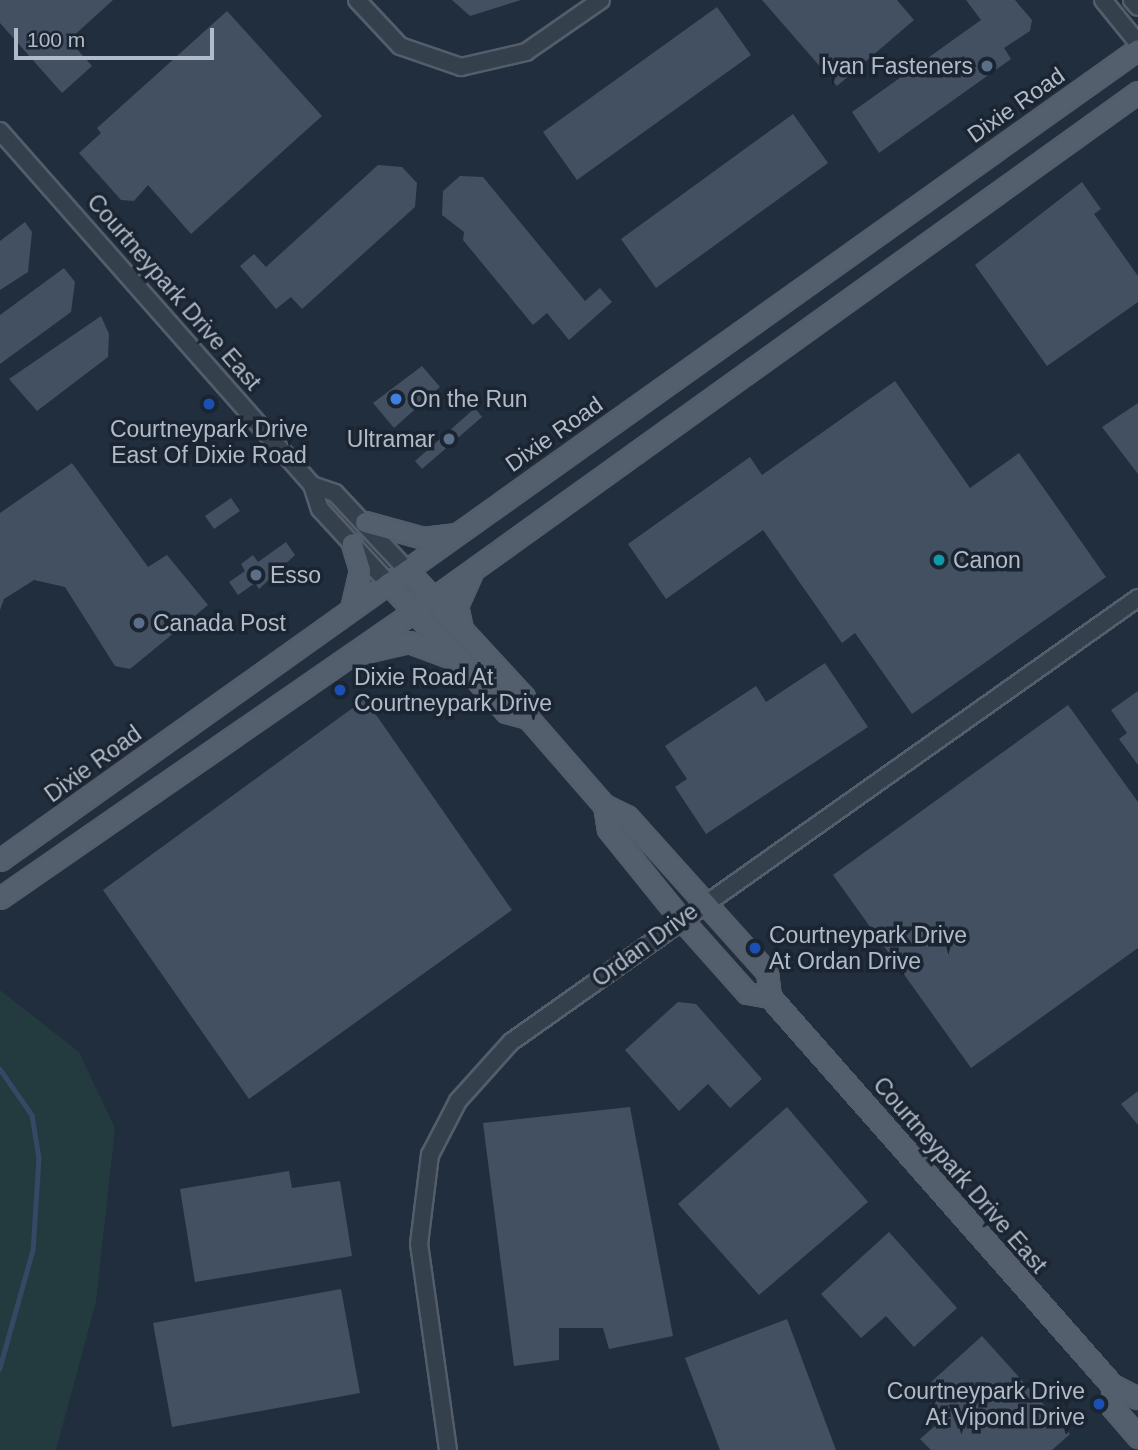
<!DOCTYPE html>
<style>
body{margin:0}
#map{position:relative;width:1138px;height:1450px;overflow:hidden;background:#212e3d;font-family:Arial,sans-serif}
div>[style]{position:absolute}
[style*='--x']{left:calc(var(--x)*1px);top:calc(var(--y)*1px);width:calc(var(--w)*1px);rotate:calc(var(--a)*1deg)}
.green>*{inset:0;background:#233b3e}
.stream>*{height:4.5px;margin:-2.25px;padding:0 2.25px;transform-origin:2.25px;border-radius:2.25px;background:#344965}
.building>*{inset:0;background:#425061}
.roads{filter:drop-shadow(2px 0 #545d6b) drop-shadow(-2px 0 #545d6b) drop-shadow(0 2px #545d6b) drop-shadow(0 -2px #545d6b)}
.minor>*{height:16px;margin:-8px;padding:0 8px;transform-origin:8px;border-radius:8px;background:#35404d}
.major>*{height:19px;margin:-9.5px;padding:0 9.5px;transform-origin:9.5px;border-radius:9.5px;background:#535f6d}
.dots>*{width:19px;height:19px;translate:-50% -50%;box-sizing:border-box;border:4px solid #1b2532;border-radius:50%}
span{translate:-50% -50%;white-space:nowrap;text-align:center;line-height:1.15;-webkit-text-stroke:7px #1b2532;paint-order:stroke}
.poi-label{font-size:23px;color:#b1bac8}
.right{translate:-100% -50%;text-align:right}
.left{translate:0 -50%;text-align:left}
.street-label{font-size:23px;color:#b1bac8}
.scale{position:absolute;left:14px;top:28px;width:200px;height:32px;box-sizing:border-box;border:4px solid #b1bac8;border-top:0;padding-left:9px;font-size:21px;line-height:24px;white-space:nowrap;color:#b1bac8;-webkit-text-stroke:5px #1b2532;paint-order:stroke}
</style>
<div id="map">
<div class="green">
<i style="clip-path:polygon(0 990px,79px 1052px,115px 1128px,96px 1302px,56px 1450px,0 1450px)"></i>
</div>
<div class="stream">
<i style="--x:0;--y:1069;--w:56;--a:55.2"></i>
<i style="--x:32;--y:1115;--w:44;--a:80.8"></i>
<i style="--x:39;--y:1158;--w:92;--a:93.7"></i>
<i style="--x:33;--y:1250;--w:123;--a:105.6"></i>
</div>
<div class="building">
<i style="clip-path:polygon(0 0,113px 0,69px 40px,92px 66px,62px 93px,0 23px)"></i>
<i style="clip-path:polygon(452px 0,521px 0,470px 16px)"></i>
<i style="clip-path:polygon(762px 0,897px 0,914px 20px,837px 86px)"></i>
<i style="clip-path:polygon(966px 0,1015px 0,1032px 20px,1030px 31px,1004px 48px,1011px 59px,879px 153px,852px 112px,981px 20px)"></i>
<i style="clip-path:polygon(717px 7px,751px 55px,577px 180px,543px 132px)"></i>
<i style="clip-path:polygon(227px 11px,322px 116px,191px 234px,148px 185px,134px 201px,121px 200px,79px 153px,101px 133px,97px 128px)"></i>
<i style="clip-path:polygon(793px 114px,828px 163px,656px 288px,621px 239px)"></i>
<i style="clip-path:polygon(378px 165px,402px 167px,417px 183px,415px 207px,302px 309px,291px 297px,276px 309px,240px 266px,254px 254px,266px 267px)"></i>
<i style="clip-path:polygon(460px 176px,483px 177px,585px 301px,600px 288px,612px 302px,569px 340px,547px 313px,533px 325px,463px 240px,464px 232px,442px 215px,443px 191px)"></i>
<i style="clip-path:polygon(1082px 182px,1101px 209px,1094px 214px,1138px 276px,1138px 302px,1047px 366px,975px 265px)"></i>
<i style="clip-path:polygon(25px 222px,32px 232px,28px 272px,0 290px,0 241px)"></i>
<i style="clip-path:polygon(64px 268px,75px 282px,71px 312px,0 364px,0 315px)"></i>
<i style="clip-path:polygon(101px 316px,109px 334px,108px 357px,37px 411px,9px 379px)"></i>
<i style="clip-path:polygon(422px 366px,440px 387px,394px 428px,373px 403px)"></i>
<i style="clip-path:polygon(895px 381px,970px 488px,1019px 453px,1106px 577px,912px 714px,855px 633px,842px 643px,763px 530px,666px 599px,628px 544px,750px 457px,762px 475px)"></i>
<i style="clip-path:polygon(1138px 403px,1138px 474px,1102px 427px)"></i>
<i style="clip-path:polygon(475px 408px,482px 417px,422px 469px,415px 461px)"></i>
<i style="clip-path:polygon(72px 463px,148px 567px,167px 555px,208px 605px,130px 669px,115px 666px,65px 587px,34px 580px,4px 599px,0 610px,0 513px)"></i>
<i style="clip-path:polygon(231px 498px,240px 511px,214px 529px,205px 516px)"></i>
<i style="clip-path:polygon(286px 542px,295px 555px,259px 589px,255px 583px,238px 595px,229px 582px,245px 571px,241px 564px,253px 555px,258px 562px)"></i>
<i style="clip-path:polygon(825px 663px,868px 727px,706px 834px,675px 787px,687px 779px,665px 746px,756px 686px,766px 702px)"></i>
<i style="clip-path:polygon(1138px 691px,1138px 765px,1119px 739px,1127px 733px,1111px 710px)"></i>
<i style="clip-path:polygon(365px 699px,512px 910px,249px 1099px,103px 890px)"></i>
<i style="clip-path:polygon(1068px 705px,1138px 802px,1138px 948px,971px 1068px,833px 875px)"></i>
<i style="clip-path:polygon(678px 1002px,696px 1004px,762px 1079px,730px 1108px,708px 1084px,679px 1111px,625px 1050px)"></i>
<i style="clip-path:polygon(1138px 1091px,1138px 1125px,1121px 1104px)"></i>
<i style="clip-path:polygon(630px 1107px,673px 1336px,609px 1349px,603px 1328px,559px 1328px,559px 1360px,514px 1366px,483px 1123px)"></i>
<i style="clip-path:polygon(787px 1107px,868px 1202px,759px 1295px,678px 1204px)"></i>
<i style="clip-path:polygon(289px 1171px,292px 1188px,340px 1181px,352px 1256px,195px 1282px,180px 1189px)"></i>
<i style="clip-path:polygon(889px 1232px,957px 1308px,914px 1347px,886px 1316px,861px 1338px,821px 1294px)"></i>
<i style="clip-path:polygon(341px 1289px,360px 1393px,172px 1427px,153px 1323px)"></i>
<i style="clip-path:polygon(787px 1319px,836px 1450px,720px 1450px,685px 1358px)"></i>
<i style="clip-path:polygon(982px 1336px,1070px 1434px,1052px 1450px,931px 1450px,920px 1439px,944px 1418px,920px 1392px)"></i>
</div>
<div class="roads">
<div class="minor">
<i style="--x:357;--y:0;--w:63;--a:46.9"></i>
<i style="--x:400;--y:46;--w:65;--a:19"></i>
<i style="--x:461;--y:67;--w:67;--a:-13"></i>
<i style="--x:526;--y:52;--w:91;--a:-34.7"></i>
<i style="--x:1103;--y:0;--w:55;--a:50.9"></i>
<i style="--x:1132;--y:0;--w:9;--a:49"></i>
<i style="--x:0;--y:131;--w:472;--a:48.6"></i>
<i style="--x:312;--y:485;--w:25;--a:72"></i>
<i style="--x:320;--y:509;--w:100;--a:47.4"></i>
<i style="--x:312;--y:485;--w:24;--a:19"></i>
<i style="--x:335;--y:493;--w:105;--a:46.9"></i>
<i style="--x:448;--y:1450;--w:208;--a:-98"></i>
<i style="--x:419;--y:1244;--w:90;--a:-83"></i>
<i style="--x:430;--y:1155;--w:61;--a:-62.6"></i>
<i style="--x:458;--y:1101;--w:79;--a:-48.1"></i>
<i style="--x:511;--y:1042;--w:768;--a:-35.3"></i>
</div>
<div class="major">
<i style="--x:365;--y:522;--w:60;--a:15.4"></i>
<i style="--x:423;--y:538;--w:32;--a:-7"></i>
<i style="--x:407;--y:570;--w:173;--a:47.3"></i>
<i style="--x:524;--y:697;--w:21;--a:79"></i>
<i style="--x:528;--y:718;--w:116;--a:48.9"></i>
<i style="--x:604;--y:805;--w:25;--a:26"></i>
<i style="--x:627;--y:816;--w:210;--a:48.1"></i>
<i style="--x:767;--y:972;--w:25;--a:83"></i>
<i style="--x:770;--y:997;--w:517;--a:48.61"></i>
<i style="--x:1112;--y:1385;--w:29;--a:27"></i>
<i style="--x:388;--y:583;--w:175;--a:47.5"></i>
<i style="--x:506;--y:712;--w:23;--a:15"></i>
<i style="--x:351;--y:609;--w:40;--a:-77"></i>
<i style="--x:360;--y:570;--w:28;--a:-107"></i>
<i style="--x:462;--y:629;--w:24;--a:-102"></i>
<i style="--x:457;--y:606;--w:36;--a:-66"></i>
<i style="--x:361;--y:653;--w:49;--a:-12.9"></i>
<i style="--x:409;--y:642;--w:46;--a:20.4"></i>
<i style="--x:604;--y:805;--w:24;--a:81"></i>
<i style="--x:608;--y:829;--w:116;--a:51"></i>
<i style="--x:681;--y:919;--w:99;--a:48.3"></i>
<i style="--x:747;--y:993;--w:23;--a:10"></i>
<i style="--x:0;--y:860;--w:1397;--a:-35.48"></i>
<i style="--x:0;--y:898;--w:538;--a:-34.7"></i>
<i style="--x:442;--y:592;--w:857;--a:-35.69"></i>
<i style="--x:1112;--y:1385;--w:22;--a:90"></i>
<i style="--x:1112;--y:1407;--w:40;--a:49"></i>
</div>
</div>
<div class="dots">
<i style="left:987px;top:66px;background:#5c6f8a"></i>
<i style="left:396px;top:399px;background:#3f7fe0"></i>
<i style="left:209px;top:404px;background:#1a4fb4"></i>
<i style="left:449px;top:439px;background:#5c6f8a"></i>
<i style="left:939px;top:560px;background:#0f9aa8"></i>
<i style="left:256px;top:575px;background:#5c6f8a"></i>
<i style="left:139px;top:623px;background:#5c6f8a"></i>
<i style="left:340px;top:690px;background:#1a4fb4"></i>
<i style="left:755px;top:948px;background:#1a4fb4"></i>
<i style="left:1099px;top:1404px;background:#1a4fb4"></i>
</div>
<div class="poi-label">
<span class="right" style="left:973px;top:66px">Ivan Fasteners</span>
<span class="left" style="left:410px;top:399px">On the Run</span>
<span style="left:209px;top:442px">Courtneypark Drive<br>East Of Dixie Road</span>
<span class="right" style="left:435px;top:439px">Ultramar</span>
<span class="left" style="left:953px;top:560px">Canon</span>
<span class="left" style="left:270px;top:575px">Esso</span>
<span class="left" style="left:153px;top:623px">Canada Post</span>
<span class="left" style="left:354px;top:690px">Dixie Road At<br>Courtneypark Drive</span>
<span class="left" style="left:769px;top:948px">Courtneypark Drive<br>At Ordan Drive</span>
<span class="right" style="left:1085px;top:1404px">Courtneypark Drive<br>At Vipond Drive</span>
</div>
<div class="street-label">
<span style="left:1016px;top:105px;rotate:-35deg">Dixie Road</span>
<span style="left:174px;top:292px;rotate:49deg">Courtneypark Drive East</span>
<span style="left:554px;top:434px;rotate:-35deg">Dixie Road</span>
<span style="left:93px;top:764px;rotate:-36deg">Dixie Road</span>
<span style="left:645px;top:945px;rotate:-36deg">Ordan Drive</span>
<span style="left:960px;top:1175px;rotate:49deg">Courtneypark Drive East</span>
</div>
<div class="scale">100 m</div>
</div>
